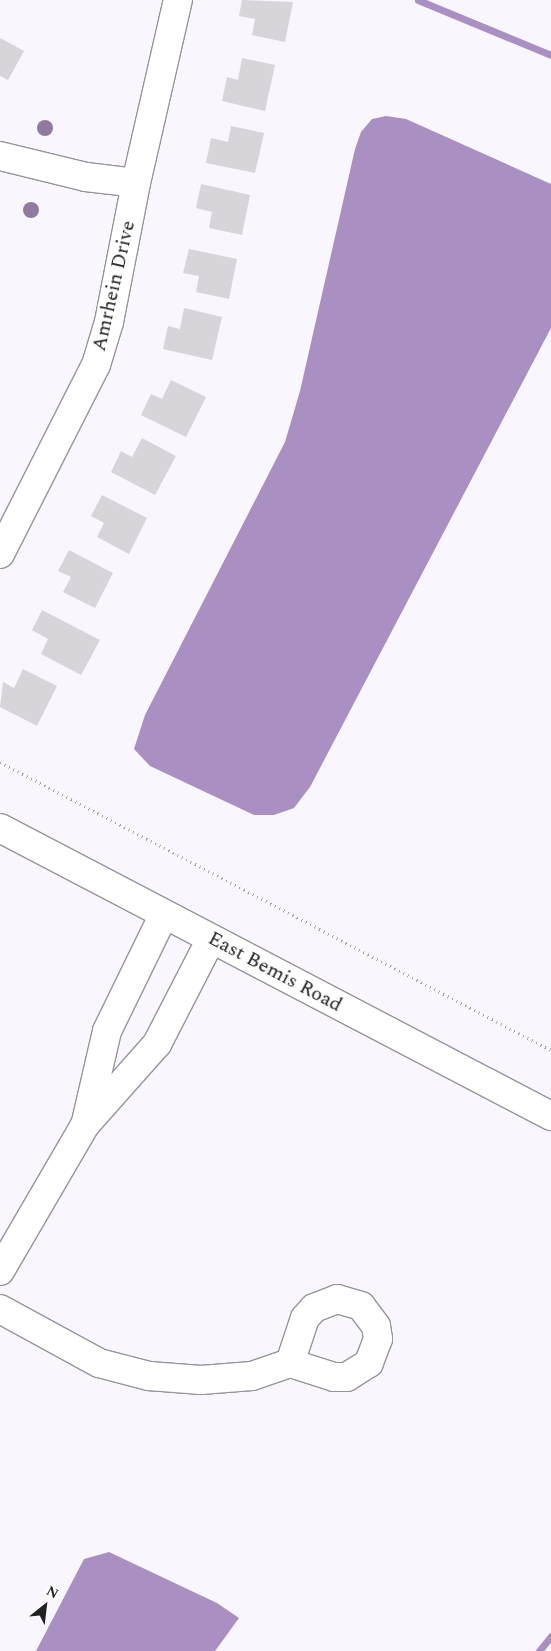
<!DOCTYPE html>
<style>
body{margin:0}
#map{position:relative;width:551px;height:1651px;overflow:hidden;background:#f9f6fd;font-family:Spectral,serif}
div>[style]{position:absolute}
[style*='--x']{left:calc(var(--x)*1px);top:calc(var(--y)*1px);width:calc(var(--w)*1px);rotate:calc(var(--a)*1deg)}
.water>*{inset:0;background:#aa90c2}
.stream>*{height:7px;margin:-3.5px;padding:0 3.5px;transform-origin:3.5px;border-radius:3.5px;background:#aa90c2}
.building>*{inset:0;background:#d7d4da}
.path>*{height:3px;margin-top:-1.5px;transform-origin:0;background:repeating-linear-gradient(90deg,#a4a2a7 0 1px,transparent 0 5px)}
.roads{filter:drop-shadow(1px 0 #97949b) drop-shadow(-1px 0 #97949b) drop-shadow(0 1px #97949b) drop-shadow(0 -1px #97949b)}
.minor>*{height:28px;margin:-14px;padding:0 14px;transform-origin:14px;border-radius:14px;background:#fff}
.tertiary>*{height:28px;margin:-14px;padding:0 14px;transform-origin:14px;border-radius:14px;background:#fff}
.trees>*{width:16px;height:16px;margin:-8px;border-radius:50%;background:#8f7b9f}
span{translate:-50% -50%;white-space:nowrap;text-align:center;line-height:1.15;-webkit-text-stroke:4.5px #fff;paint-order:stroke}
.street-label{font-size:20px;color:#212022}
.north{position:absolute;left:20px;top:1581px;width:50px;height:50px;-webkit-text-stroke:4px #fff;paint-order:stroke;rotate:29deg;font-size:14px;font-weight:700;line-height:20px;text-align:center;color:#212022}
.north::after{content:'';display:block;margin:auto;width:18px;height:22px;background:#212022;clip-path:polygon(50% 0,100% 100%,50% 72%,0 100%)}
</style>
<div id="map">
<div class="water">
<i style="clip-path:polygon(386px 116px,406px 119px,551px 184px,551px 328px,310px 787px,294px 808px,274px 815px,254px 815px,150px 766px,134px 749px,145px 715px,285px 442px,300px 391px,355px 149px,361px 132px,372px 119px)"></i>
<i style="clip-path:polygon(109px 1552px,217px 1603px,239px 1618px,215px 1651px,36px 1651px,84px 1559px)"></i>
</div>
<div class="stream">
<i style="--x:418;--y:0;--w:144;--a:22.5"></i>
<i style="--x:539;--y:1651;--w:19;--a:-51"></i>
</div>
<div class="building">
<i style="clip-path:polygon(242px 0,293px 2px,285px 42px,252px 35px,255px 19px,239px 16px)"></i>
<i style="clip-path:polygon(0 38px,24px 51px,8px 80px,0 76px)"></i>
<i style="clip-path:polygon(242px 58px,275px 65px,265px 111px,222px 101px,227px 77px,238px 80px)"></i>
<i style="clip-path:polygon(231px 126px,264px 133px,255px 173px,206px 163px,211px 138px,228px 142px)"></i>
<i style="clip-path:polygon(201px 184px,250px 195px,242px 235px,209px 228px,212px 212px,196px 208px)"></i>
<i style="clip-path:polygon(189px 249px,237px 259px,229px 299px,196px 292px,199px 276px,183px 273px)"></i>
<i style="clip-path:polygon(184px 308px,222px 317px,212px 360px,163px 349px,168px 326px,180px 329px)"></i>
<i style="clip-path:polygon(171px 380px,206px 397px,186px 437px,141px 415px,151px 394px,162px 399px)"></i>
<i style="clip-path:polygon(142px 438px,176px 456px,155px 495px,111px 472px,121px 451px,132px 457px)"></i>
<i style="clip-path:polygon(102px 495px,147px 518px,129px 554px,97px 537px,104px 523px,91px 516px)"></i>
<i style="clip-path:polygon(69px 550px,113px 573px,95px 608px,63px 592px,71px 577px,58px 571px)"></i>
<i style="clip-path:polygon(42px 610px,100px 640px,81px 675px,41px 654px,48px 639px,32px 630px)"></i>
<i style="clip-path:polygon(23px 669px,57px 686px,37px 726px,0 707px,3px 682px,14px 688px)"></i>
</div>
<div class="path">
<i style="--x:0;--y:762;--w:622;--a:27.6"></i>
</div>
<div class="roads">
<div class="minor">
<i style="--x:0;--y:156;--w:89;--a:13.7"></i>
<i style="--x:86;--y:177;--w:50;--a:6.8"></i>
<i style="--x:0;--y:554;--w:212;--a:-63.1"></i>
<i style="--x:96;--y:365;--w:45;--a:-73.2"></i>
<i style="--x:109;--y:322;--w:142;--a:-79"></i>
<i style="--x:136;--y:183;--w:188;--a:-77.1"></i>
<i style="--x:86;--y:1122;--w:93;--a:-77"></i>
<i style="--x:107;--y:1031;--w:130;--a:-64"></i>
<i style="--x:0;--y:1271;--w:169;--a:-59.8"></i>
<i style="--x:85;--y:1125;--w:108;--a:-48.4"></i>
<i style="--x:157;--y:1044;--w:118;--a:-62.8"></i>
<i style="--x:337;--y:1299;--w:25;--a:16"></i>
<i style="--x:361;--y:1306;--w:25;--a:53"></i>
<i style="--x:376;--y:1326;--w:13;--a:81"></i>
<i style="--x:378;--y:1339;--w:26;--a:111"></i>
<i style="--x:369;--y:1363;--w:26;--a:148"></i>
<i style="--x:347;--y:1377;--w:13;--a:180"></i>
<i style="--x:334;--y:1377;--w:46;--a:-162.3"></i>
<i style="--x:290;--y:1363;--w:47;--a:-71.6"></i>
<i style="--x:305;--y:1318;--w:13;--a:-48"></i>
<i style="--x:314;--y:1308;--w:25;--a:-21"></i>
<i style="--x:0;--y:1309;--w:113;--a:28.6"></i>
<i style="--x:99;--y:1363;--w:52;--a:14.6"></i>
<i style="--x:149;--y:1376;--w:52;--a:4.4"></i>
<i style="--x:201;--y:1380;--w:51;--a:-4.5"></i>
<i style="--x:252;--y:1376;--w:40;--a:-18.9"></i>
</div>
<div class="tertiary">
<i style="--x:0;--y:828;--w:622;--a:27.6"></i>
</div>
</div>
<div class="trees">
<i style="left:45px;top:128px"></i>
<i style="left:31px;top:210px"></i>
</div>
<div class="street-label">
<span style="left:114px;top:286px;rotate:-77deg">Amrhein Drive</span>
<span style="left:275px;top:972px;rotate:28deg">East Bemis Road</span>
</div>
<div class="north">N</div>
</div>
